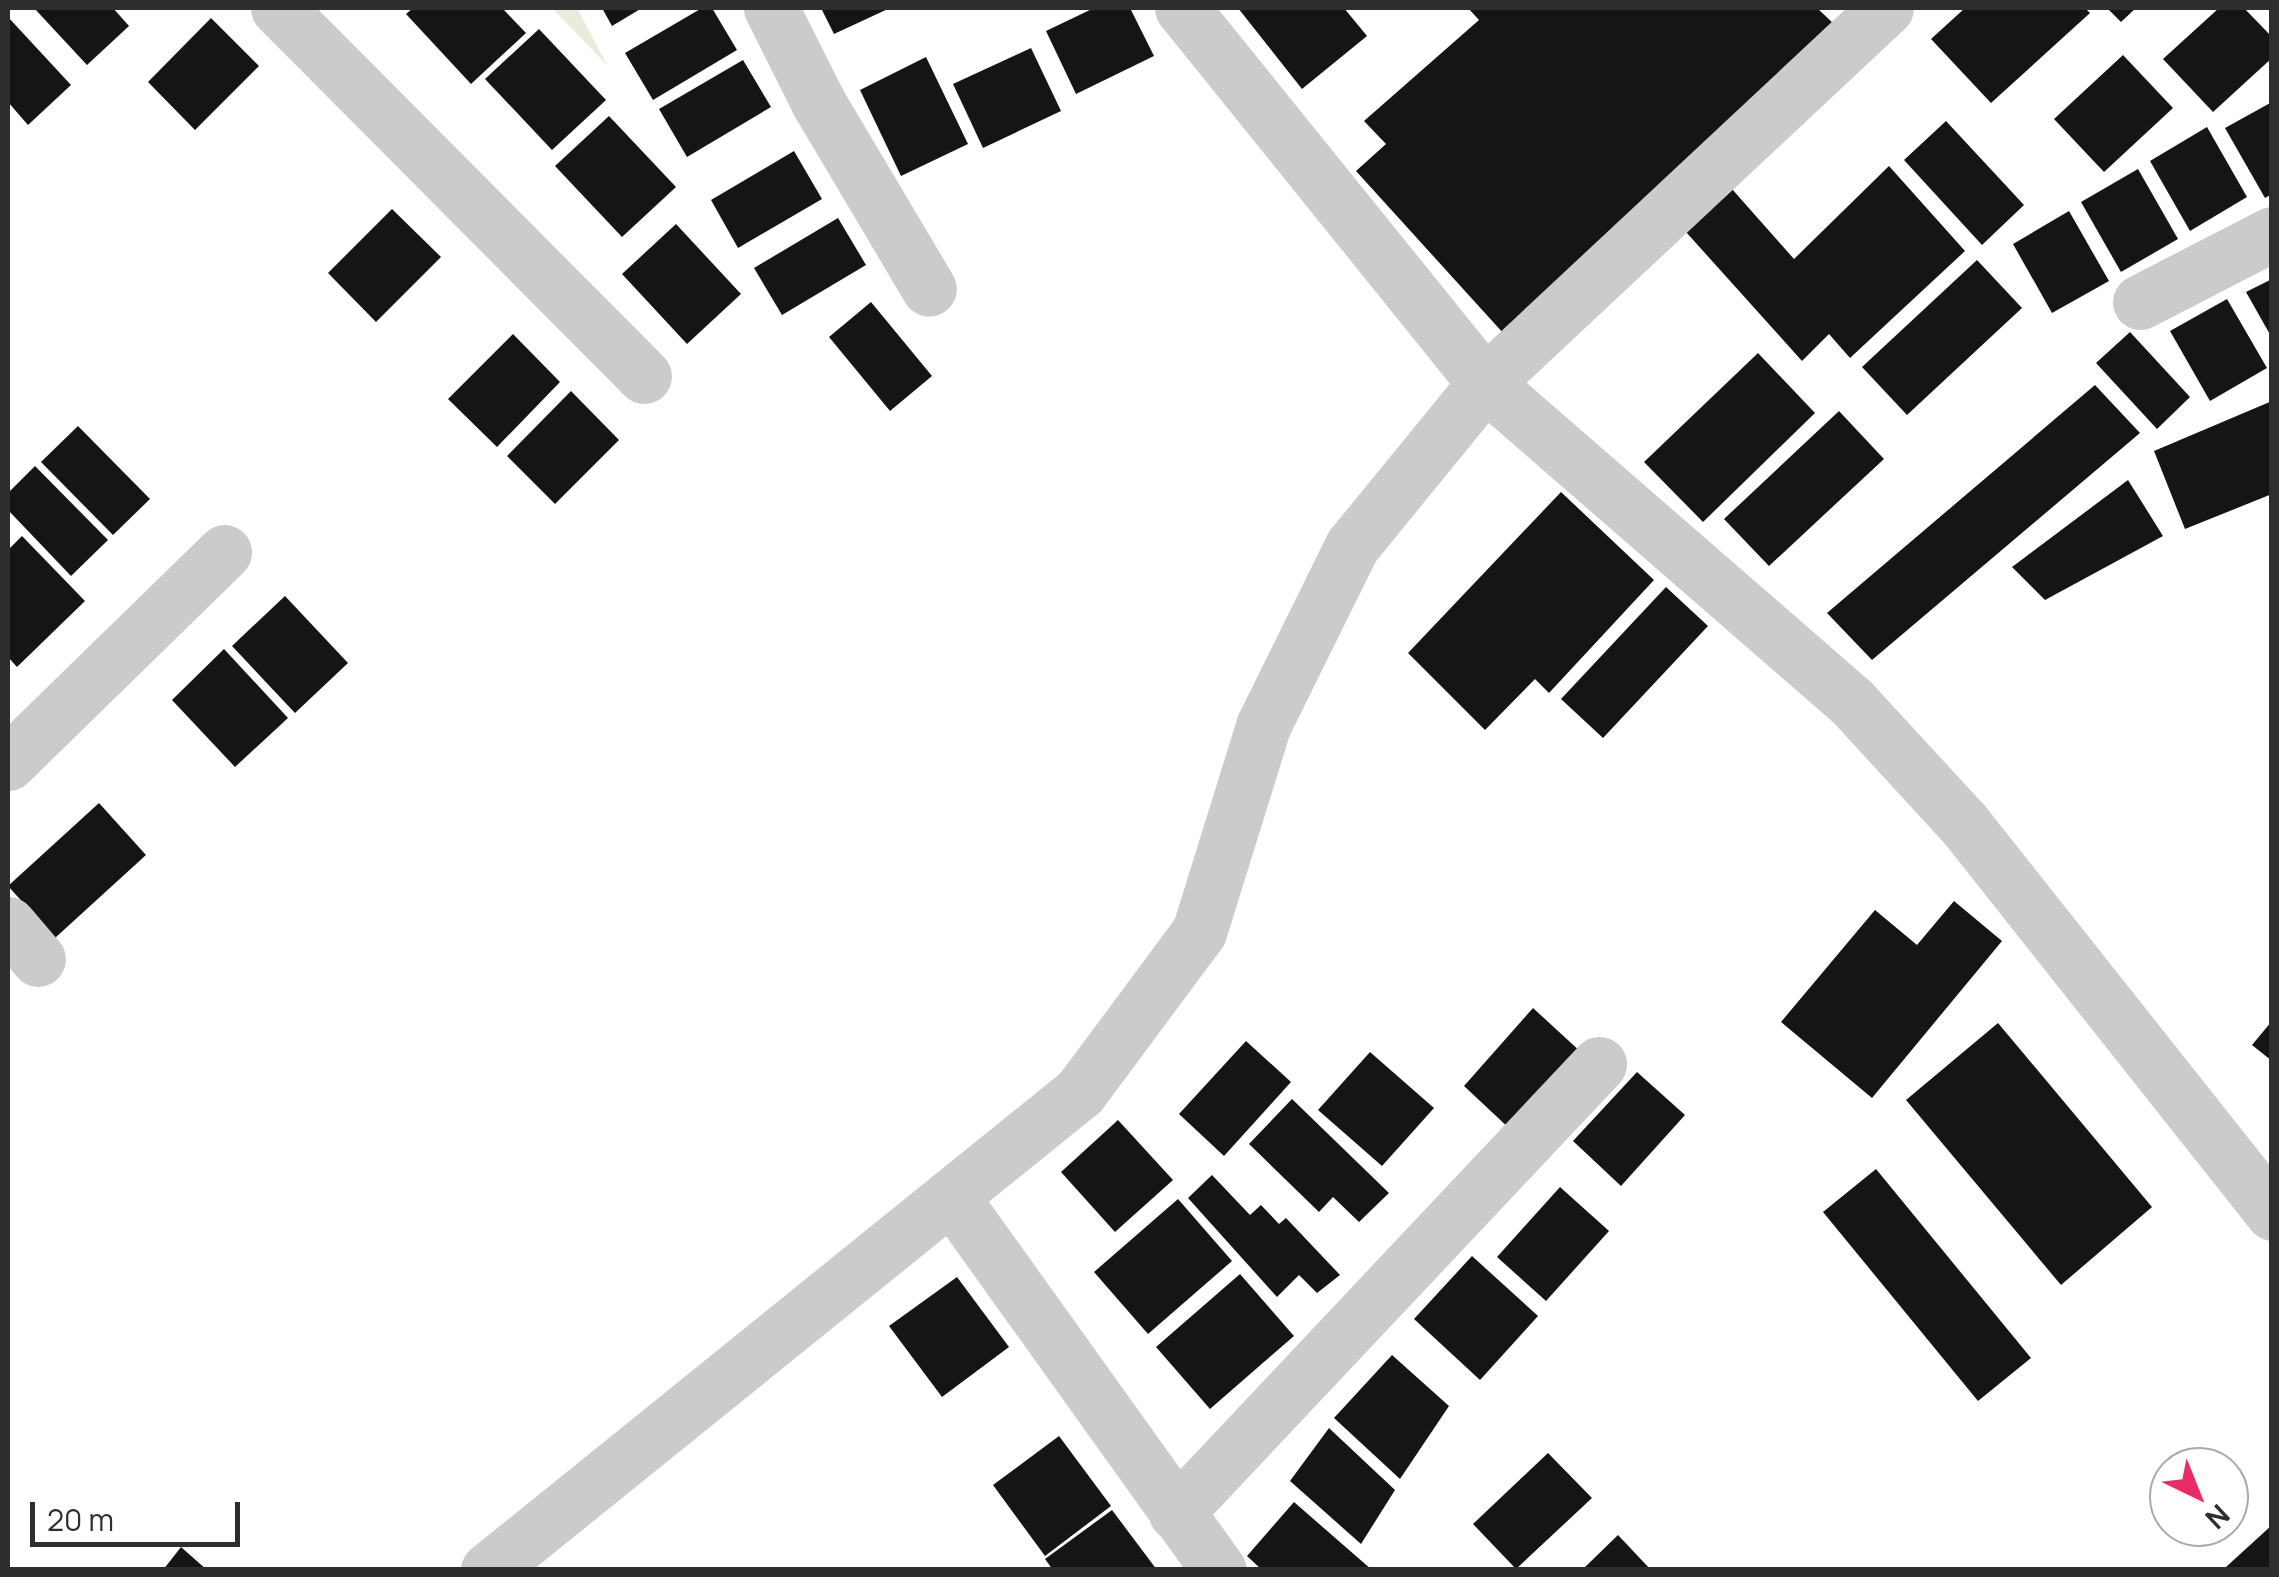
<!DOCTYPE html>
<style>
body{margin:0}
#map{position:relative;width:2279px;height:1577px;overflow:hidden;background:#fff;font-family:Manrope,sans-serif}
div>[style]{position:absolute}
[style*='--x']{left:calc(var(--x)*1px);top:calc(var(--y)*1px);width:calc(var(--w)*1px);rotate:calc(var(--a)*1deg)}
.green>*{inset:0;background:#e8ecdc}
.building>*{inset:0;background:#151515}
.minor>*{height:55px;margin:-27.5px;padding:0 27.5px;transform-origin:27.5px;border-radius:27.5px;background:#cbcbcb}
span{translate:-50% -50%;white-space:nowrap;text-align:center;line-height:1.15;-webkit-text-stroke:10px #fff;paint-order:stroke}
.frame{position:absolute;inset:0;border:10px solid #2e2e2e;pointer-events:none}
.north{position:absolute;left:2149px;top:1447px;width:100px;height:100px;box-sizing:border-box;background:#fff;border:2px solid #ababab;border-radius:50%;rotate:137deg;font-size:28px;font-weight:700;line-height:40px;text-align:center;color:#2e2e2e}
.north::after{content:'';display:block;margin:auto;width:35px;height:45px;background:#ea2c66;clip-path:polygon(50% 0,100% 100%,50% 72%,0 100%)}
.scale{position:absolute;left:30px;top:1502px;width:210px;height:45px;box-sizing:border-box;border:5px solid #2e2e2e;border-top:0;padding-left:12px;font-size:30px;line-height:35px;white-space:nowrap;color:#2e2e2e;-webkit-text-stroke:8px #fff;paint-order:stroke}
</style>
<div id="map">
<div class="green">
<i style="clip-path:polygon(552px 8px,577px 8px,607px 65px)"></i>
</div>
<div class="building">
<i style="clip-path:polygon(34px 8px,113px 8px,129px 26px,87px 65px)"></i>
<i style="clip-path:polygon(413px 8px,502px 8px,526px 33px,471px 84px,406px 14px)"></i>
<i style="clip-path:polygon(602px 8px,642px 8px,612px 26px)"></i>
<i style="clip-path:polygon(702px 8px,712px 8px,737px 50px,653px 100px,625px 53px)"></i>
<i style="clip-path:polygon(821px 8px,890px 8px,834px 34px)"></i>
<i style="clip-path:polygon(1094px 8px,1130px 8px,1154px 56px,1076px 94px,1046px 31px)"></i>
<i style="clip-path:polygon(1238px 8px,1344px 8px,1367px 36px,1302px 89px)"></i>
<i style="clip-path:polygon(1468px 8px,1817px 8px,1834px 24px,1504px 334px,1356px 171px,1386px 144px,1364px 121px,1479px 20px)"></i>
<i style="clip-path:polygon(1965px 8px,2085px 8px,2090px 13px,1991px 103px,1931px 39px)"></i>
<i style="clip-path:polygon(2107px 8px,2136px 8px,2121px 22px)"></i>
<i style="clip-path:polygon(2219px 8px,2244px 8px,2272px 37px,2272px 58px,2213px 112px,2163px 59px)"></i>
<i style="clip-path:polygon(8px 17px,71px 85px,28px 125px,8px 102px)"></i>
<i style="clip-path:polygon(211px 18px,259px 66px,195px 130px,148px 82px)"></i>
<i style="clip-path:polygon(539px 29px,606px 100px,552px 150px,485px 79px)"></i>
<i style="clip-path:polygon(1031px 48px,1061px 111px,983px 148px,953px 84px)"></i>
<i style="clip-path:polygon(2123px 55px,2173px 108px,2104px 172px,2054px 119px)"></i>
<i style="clip-path:polygon(926px 57px,968px 144px,901px 176px,860px 90px)"></i>
<i style="clip-path:polygon(743px 60px,771px 107px,687px 157px,659px 109px)"></i>
<i style="clip-path:polygon(2272px 102px,2272px 194px,2265px 198px,2225px 128px)"></i>
<i style="clip-path:polygon(609px 116px,676px 187px,622px 237px,555px 166px)"></i>
<i style="clip-path:polygon(1946px 121px,2024px 205px,1982px 245px,1904px 160px)"></i>
<i style="clip-path:polygon(2207px 127px,2247px 197px,2190px 231px,2150px 161px)"></i>
<i style="clip-path:polygon(794px 151px,822px 199px,738px 248px,711px 200px)"></i>
<i style="clip-path:polygon(1889px 166px,1965px 251px,1850px 358px,1829px 334px,1802px 361px,1686px 232px,1732px 189px,1794px 259px)"></i>
<i style="clip-path:polygon(2138px 169px,2178px 239px,2121px 272px,2081px 202px)"></i>
<i style="clip-path:polygon(392px 209px,441px 257px,376px 322px,328px 273px)"></i>
<i style="clip-path:polygon(2069px 211px,2109px 281px,2052px 313px,2013px 244px)"></i>
<i style="clip-path:polygon(838px 218px,866px 265px,782px 315px,754px 268px)"></i>
<i style="clip-path:polygon(676px 224px,741px 294px,687px 344px,622px 274px)"></i>
<i style="clip-path:polygon(1977px 260px,2022px 308px,1907px 415px,1862px 367px)"></i>
<i style="clip-path:polygon(2272px 279px,2272px 338px,2246px 292px)"></i>
<i style="clip-path:polygon(2227px 299px,2267px 368px,2210px 401px,2170px 331px)"></i>
<i style="clip-path:polygon(871px 302px,932px 376px,890px 411px,829px 337px)"></i>
<i style="clip-path:polygon(2130px 332px,2190px 397px,2157px 429px,2096px 363px)"></i>
<i style="clip-path:polygon(513px 334px,560px 382px,497px 447px,448px 399px)"></i>
<i style="clip-path:polygon(1758px 353px,1815px 413px,1703px 522px,1644px 462px)"></i>
<i style="clip-path:polygon(2095px 385px,2140px 433px,1872px 660px,1827px 613px)"></i>
<i style="clip-path:polygon(571px 391px,619px 440px,555px 504px,507px 456px)"></i>
<i style="clip-path:polygon(2272px 401px,2272px 494px,2185px 529px,2154px 451px)"></i>
<i style="clip-path:polygon(1839px 411px,1884px 459px,1769px 566px,1724px 519px)"></i>
<i style="clip-path:polygon(78px 426px,150px 499px,113px 535px,41px 462px)"></i>
<i style="clip-path:polygon(35px 466px,108px 540px,71px 576px,8px 510px,8px 493px)"></i>
<i style="clip-path:polygon(2128px 480px,2163px 536px,2045px 600px,2012px 567px)"></i>
<i style="clip-path:polygon(1561px 492px,1654px 580px,1549px 693px,1535px 679px,1485px 730px,1408px 653px)"></i>
<i style="clip-path:polygon(22px 536px,85px 601px,17px 667px,8px 657px,8px 550px)"></i>
<i style="clip-path:polygon(1666px 587px,1708px 626px,1603px 738px,1561px 699px)"></i>
<i style="clip-path:polygon(285px 596px,348px 663px,295px 713px,232px 646px)"></i>
<i style="clip-path:polygon(224px 649px,288px 718px,235px 767px,172px 700px)"></i>
<i style="clip-path:polygon(99px 803px,146px 855px,55px 938px,8px 886px)"></i>
<i style="clip-path:polygon(1954px 901px,2002px 941px,1872px 1098px,1781px 1022px,1875px 910px,1917px 945px)"></i>
<i style="clip-path:polygon(1533px 1008px,1582px 1053px,1511px 1130px,1464px 1086px)"></i>
<i style="clip-path:polygon(2272px 1021px,2272px 1061px,2252px 1045px)"></i>
<i style="clip-path:polygon(1998px 1023px,2152px 1207px,2061px 1285px,1906px 1100px)"></i>
<i style="clip-path:polygon(1246px 1041px,1291px 1082px,1224px 1156px,1179px 1114px)"></i>
<i style="clip-path:polygon(1370px 1052px,1434px 1108px,1382px 1166px,1318px 1110px)"></i>
<i style="clip-path:polygon(1637px 1072px,1685px 1115px,1621px 1186px,1573px 1141px)"></i>
<i style="clip-path:polygon(1292px 1099px,1389px 1193px,1359px 1222px,1333px 1197px,1319px 1212px,1249px 1144px)"></i>
<i style="clip-path:polygon(1118px 1120px,1173px 1180px,1115px 1232px,1061px 1172px)"></i>
<i style="clip-path:polygon(1876px 1169px,2031px 1358px,1978px 1401px,1823px 1212px)"></i>
<i style="clip-path:polygon(1212px 1175px,1250px 1215px,1261px 1205px,1279px 1224px,1286px 1218px,1340px 1275px,1317px 1293px,1299px 1275px,1277px 1297px,1188px 1198px)"></i>
<i style="clip-path:polygon(1560px 1187px,1609px 1231px,1546px 1301px,1497px 1257px)"></i>
<i style="clip-path:polygon(1178px 1199px,1232px 1261px,1148px 1334px,1094px 1272px)"></i>
<i style="clip-path:polygon(1472px 1256px,1538px 1316px,1480px 1380px,1414px 1319px)"></i>
<i style="clip-path:polygon(1240px 1274px,1294px 1336px,1210px 1409px,1156px 1347px)"></i>
<i style="clip-path:polygon(957px 1277px,1009px 1347px,942px 1397px,889px 1326px)"></i>
<i style="clip-path:polygon(1392px 1355px,1449px 1406px,1400px 1479px,1334px 1418px)"></i>
<i style="clip-path:polygon(1329px 1428px,1395px 1490px,1361px 1544px,1290px 1481px)"></i>
<i style="clip-path:polygon(1059px 1436px,1111px 1506px,1045px 1556px,993px 1485px)"></i>
<i style="clip-path:polygon(1548px 1453px,1592px 1498px,1516px 1569px,1473px 1524px)"></i>
<i style="clip-path:polygon(1294px 1502px,1372px 1570px,1262px 1570px,1247px 1556px)"></i>
<i style="clip-path:polygon(1112px 1510px,1157px 1570px,1053px 1570px,1045px 1559px)"></i>
<i style="clip-path:polygon(2272px 1525px,2272px 1570px,2228px 1570px,2226px 1567px)"></i>
<i style="clip-path:polygon(1618px 1535px,1651px 1570px,1582px 1570px)"></i>
<i style="clip-path:polygon(181px 1547px,207px 1570px,163px 1570px)"></i>
</div>
<div class="minor">
<i style="--x:278;--y:8;--w:519;--a:45.16"></i>
<i style="--x:771;--y:8;--w:105;--a:63.4"></i>
<i style="--x:818;--y:102;--w:217;--a:59.3"></i>
<i style="--x:1182;--y:8;--w:482;--a:51.1"></i>
<i style="--x:1485;--y:383;--w:485;--a:41"></i>
<i style="--x:1851;--y:701;--w:168;--a:47.4"></i>
<i style="--x:1965;--y:825;--w:495;--a:51.6"></i>
<i style="--x:2140;--y:302;--w:148;--a:-27.3"></i>
<i style="--x:8;--y:763;--w:302;--a:-44.3"></i>
<i style="--x:8;--y:924;--w:46;--a:49.4"></i>
<i style="--x:951;--y:1196;--w:460;--a:54.4"></i>
<i style="--x:1176;--y:1513;--w:617;--a:-46.71"></i>
<i style="--x:488;--y:1570;--w:761;--a:-38.92"></i>
<i style="--x:1080;--y:1092;--w:199;--a:-53.4"></i>
<i style="--x:1199;--y:932;--w:216;--a:-72.7"></i>
<i style="--x:1263;--y:726;--w:201;--a:-63.7"></i>
<i style="--x:1352;--y:546;--w:210;--a:-50.8"></i>
<i style="--x:1485;--y:383;--w:549;--a:-43.08"></i>
</div>
<div class="frame"></div>
<div class="north">N</div>
<div class="scale">20 m</div>
</div>
